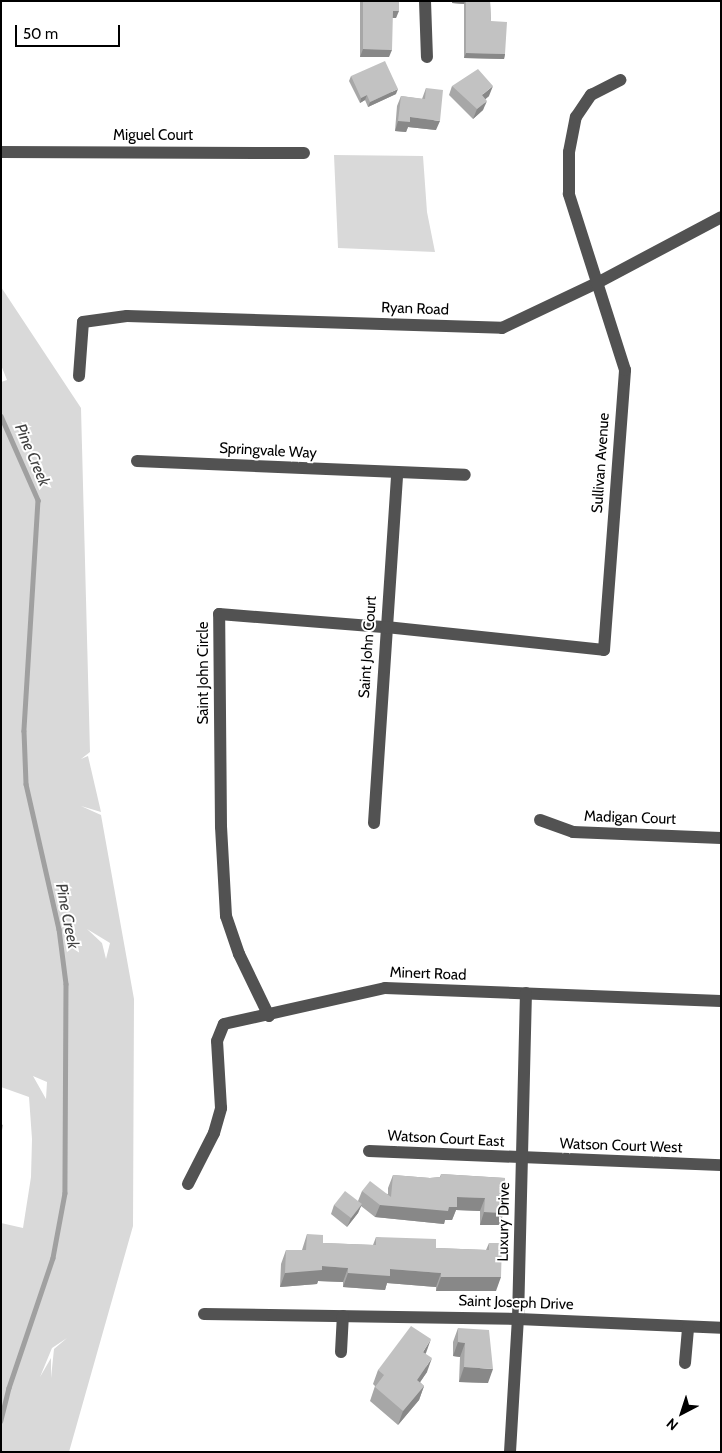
<!DOCTYPE html>
<style>
body{margin:0}
#map{position:relative;width:722px;height:1453px;overflow:hidden;background:#fff;font-family:Cabin,sans-serif}
div>[style]{position:absolute}
[style*='--x']{left:calc(var(--x)*1px);top:calc(var(--y)*1px);width:calc(var(--w)*1px);rotate:calc(var(--a)*1deg)}
.green>*{inset:0;background:#d9d9d9}
.stream>*{height:4.5px;margin:-2.25px;padding:0 2.25px;transform-origin:2.25px;border-radius:2.25px;background:#a0a0a0}
.minor>*{height:12px;margin:-6px;padding:0 6px;transform-origin:6px;border-radius:6px;background:#525252}
.wall>*{inset:0;background:#a7a7a7}
.shaded-wall>*{inset:0;background:#888}
.building>*{inset:0;background:#c2c2c2}
span{translate:-50% -50%;white-space:nowrap;text-align:center;line-height:1.15;-webkit-text-stroke:4px #fff;paint-order:stroke}
.street-label{font-size:15px;color:#000}
.water-label{font-size:16px;color:#414141;font-style:italic}
.frame{position:absolute;inset:0;border:2px solid #000;pointer-events:none}
.north{position:absolute;left:657px;top:1388px;width:50px;height:50px;-webkit-text-stroke:4px #fff;paint-order:stroke;rotate:220deg;font-size:14px;font-weight:700;line-height:20px;text-align:center;color:#000}
.north::after{content:'';display:block;margin:auto;width:18px;height:22px;background:#000;clip-path:polygon(50% 0,100% 100%,50% 72%,0 100%)}
.scale{position:absolute;left:15px;top:25px;width:105px;height:22px;box-sizing:border-box;border:2px solid #000;border-top:0;padding-left:6px;font-size:15px;line-height:18px;white-space:nowrap;color:#000;-webkit-text-stroke:4px #fff;paint-order:stroke}
</style>
<div id="map">
<div class="green">
<i style="clip-path:polygon(334px 155px,423px 156px,427px 212px,435px 252px,338px 248px)"></i>
<i style="clip-path:polygon(evenodd,1px 287px,81px 408px,90px 752px,81px 759px,88px 756px,101px 812px,81px 806px,101px 815px,134px 999px,133px 1226px,69px 1452px,1px 1452px,1px 1223px,23px 1228px,31px 1177px,32px 1139px,29px 1097px,1px 1087px,1px 382px,7px 380px,1px 365px,1px 287px,87px 929px,110px 943px,106px 959px,102px 943px,87px 929px,1px 287px,33px 1076px,47px 1082px,46px 1099px,33px 1076px,1px 287px,67px 1338px,54px 1349px,51px 1378px,51px 1358px,40px 1377px,52px 1348px,67px 1338px)"></i>
</div>
<div class="stream">
<i style="--x:1;--y:416;--w:92;--a:66.2"></i>
<i style="--x:38;--y:500;--w:231;--a:93.5"></i>
<i style="--x:24;--y:731;--w:53;--a:87.8"></i>
<i style="--x:26;--y:784;--w:149;--a:77.2"></i>
<i style="--x:59;--y:929;--w:55;--a:82.7"></i>
<i style="--x:66;--y:984;--w:209;--a:90.3"></i>
<i style="--x:65;--y:1193;--w:66;--a:100.5"></i>
<i style="--x:53;--y:1258;--w:137;--a:108.7"></i>
<i style="--x:9;--y:1388;--w:34;--a:104"></i>
</div>
<div class="minor">
<i style="--x:425;--y:1;--w:56;--a:88"></i>
<i style="--x:1;--y:152;--w:303;--a:0.2"></i>
<i style="--x:79;--y:376;--w:54;--a:-85.8"></i>
<i style="--x:83;--y:322;--w:44;--a:-7.8"></i>
<i style="--x:127;--y:316;--w:375;--a:1.8"></i>
<i style="--x:502;--y:328;--w:107;--a:-25.4"></i>
<i style="--x:599;--y:282;--w:138;--a:-28"></i>
<i style="--x:137;--y:461;--w:328;--a:2.4"></i>
<i style="--x:540;--y:820;--w:35;--a:20"></i>
<i style="--x:573;--y:832;--w:148;--a:2.3"></i>
<i style="--x:374;--y:823;--w:351;--a:-86.2"></i>
<i style="--x:269;--y:1016;--w:69;--a:-115.8"></i>
<i style="--x:239;--y:954;--w:40;--a:-108.9"></i>
<i style="--x:226;--y:916;--w:89;--a:-93.2"></i>
<i style="--x:221;--y:827;--w:213;--a:-90.5"></i>
<i style="--x:219;--y:614;--w:168;--a:4.5"></i>
<i style="--x:386;--y:627;--w:219;--a:6"></i>
<i style="--x:604;--y:650;--w:281;--a:-85.7"></i>
<i style="--x:625;--y:370;--w:185;--a:-107.7"></i>
<i style="--x:569;--y:194;--w:42;--a:-90"></i>
<i style="--x:569;--y:152;--w:36;--a:-79"></i>
<i style="--x:576;--y:117;--w:27;--a:-56"></i>
<i style="--x:591;--y:95;--w:33;--a:-27"></i>
<i style="--x:369;--y:1151;--w:352;--a:2.3"></i>
<i style="--x:188;--y:1184;--w:57;--a:-63"></i>
<i style="--x:214;--y:1133;--w:26;--a:-74"></i>
<i style="--x:221;--y:1108;--w:67;--a:-93.4"></i>
<i style="--x:217;--y:1041;--w:18;--a:-68"></i>
<i style="--x:224;--y:1024;--w:165;--a:-12.6"></i>
<i style="--x:385;--y:988;--w:336;--a:2.2"></i>
<i style="--x:204;--y:1314;--w:314;--a:0.9"></i>
<i style="--x:518;--y:1319;--w:203;--a:2.5"></i>
<i style="--x:341;--y:1352;--w:36;--a:-87"></i>
<i style="--x:685;--y:1363;--w:36;--a:-85"></i>
<i style="--x:510;--y:1452;--w:133;--a:-86.6"></i>
<i style="--x:518;--y:1319;--w:326;--a:-88.6"></i>
</div>
<div class="wall">
<i style="clip-path:polygon(360px 1px,399px 1px,396px 18px,392px 18px,389px 57px,360px 57px)"></i>
<i style="clip-path:polygon(452px 1px,490px 1px,491px 21px,505px 54px,504px 59px,464px 58px,464px 4px,452px 3px)"></i>
<i style="clip-path:polygon(351px 76px,396px 94px,368px 107px,365px 100px,360px 103px,349px 81px)"></i>
<i style="clip-path:polygon(452px 86px,489px 96px,485px 99px,483px 110px,473px 119px,449px 95px)"></i>
<i style="clip-path:polygon(426px 88px,436px 130px,408px 127px,406px 132px,395px 131px,397px 106px,401px 96px,422px 99px)"></i>
<i style="clip-path:polygon(441px 1174px,505px 1178px,499px 1225px,480px 1225px,480px 1211px,456px 1210px,452px 1220px,445px 1220px,444px 1224px,375px 1217px,361px 1206px,358px 1213px,347px 1227px,331px 1214px,334px 1205px,358px 1201px,362px 1191px,388px 1194px,388px 1188px,393px 1175px,430px 1178px,440px 1177px)"></i>
<i style="clip-path:polygon(307px 1234px,323px 1243px,373px 1245px,376px 1237px,436px 1248px,486px 1250px,489px 1243px,496px 1291px,436px 1291px,436px 1287px,387px 1283px,385px 1290px,369px 1289px,343px 1287px,343px 1282px,318px 1281px,317px 1284px,280px 1287px,281px 1264px,286px 1250px,302px 1250px)"></i>
<i style="clip-path:polygon(458px 1328px,488px 1383px,459px 1382px,460px 1357px,453px 1356px,453px 1342px)"></i>
<i style="clip-path:polygon(425px 1353px,427px 1372px,420px 1382px,424px 1386px,419px 1400px,398px 1425px,370px 1401px,375px 1386px,373px 1384px,378px 1370px)"></i>
</div>
<div class="shaded-wall">
<i style="clip-path:polygon(453px 1px,465px 1px,464px 4px,452px 3px)"></i>
<i style="clip-path:polygon(393px 11px,399px 11px,396px 18px,390px 18px)"></i>
<i style="clip-path:polygon(363px 49px,392px 50px,389px 57px,360px 57px)"></i>
<i style="clip-path:polygon(466px 53px,505px 54px,504px 59px,464px 58px)"></i>
<i style="clip-path:polygon(493px 86px,489px 96px,479px 105px,482px 95px)"></i>
<i style="clip-path:polygon(398px 89px,396px 94px,368px 107px,370px 102px)"></i>
<i style="clip-path:polygon(367px 95px,365px 100px,360px 103px,361px 98px)"></i>
<i style="clip-path:polygon(487px 101px,483px 110px,473px 119px,477px 109px)"></i>
<i style="clip-path:polygon(410px 117px,440px 121px,436px 130px,408px 127px,406px 132px,395px 131px,398px 121px)"></i>
<i style="clip-path:polygon(457px 1197px,485px 1198px,480px 1211px,456px 1210px,452px 1220px,445px 1220px,444px 1224px,375px 1217px,380px 1205px,449px 1207px)"></i>
<i style="clip-path:polygon(362px 1204px,358px 1213px,347px 1227px,351px 1218px)"></i>
<i style="clip-path:polygon(484px 1212px,504px 1213px,499px 1225px,480px 1225px)"></i>
<i style="clip-path:polygon(322px 1266px,348px 1268px,343px 1282px,318px 1281px,317px 1284px,280px 1287px,285px 1273px)"></i>
<i style="clip-path:polygon(390px 1269px,441px 1273px,436px 1287px,387px 1283px,385px 1290px,343px 1287px,348px 1273px)"></i>
<i style="clip-path:polygon(441px 1277px,501px 1277px,496px 1291px,436px 1291px)"></i>
<i style="clip-path:polygon(431px 1339px,426px 1353px,417px 1366px,423px 1352px)"></i>
<i style="clip-path:polygon(458px 1342px,465px 1343px,460px 1357px,453px 1356px)"></i>
<i style="clip-path:polygon(432px 1358px,427px 1372px,412px 1394px,417px 1380px)"></i>
<i style="clip-path:polygon(464px 1367px,493px 1369px,488px 1383px,459px 1382px)"></i>
<i style="clip-path:polygon(424px 1386px,419px 1400px,398px 1425px,403px 1411px)"></i>
</div>
<div class="building">
<i style="clip-path:polygon(363px 1px,399px 1px,399px 11px,393px 11px,392px 50px,363px 49px)"></i>
<i style="clip-path:polygon(466px 1px,490px 1px,491px 21px,507px 22px,505px 54px,466px 53px)"></i>
<i style="clip-path:polygon(385px 61px,398px 89px,370px 102px,367px 95px,361px 98px,351px 76px)"></i>
<i style="clip-path:polygon(478px 69px,493px 86px,482px 95px,487px 101px,477px 109px,452px 86px)"></i>
<i style="clip-path:polygon(426px 88px,443px 90px,440px 121px,410px 117px,410px 122px,398px 121px,401px 96px,425px 99px)"></i>
<i style="clip-path:polygon(1px 1124px,3px 1125px,1px 1136px)"></i>
<i style="clip-path:polygon(441px 1174px,505px 1178px,504px 1213px,484px 1212px,485px 1198px,457px 1197px,457px 1207px,449px 1207px,448px 1211px,380px 1205px,362px 1191px,370px 1181px,391px 1197px,393px 1175px,430px 1178px,441px 1177px)"></i>
<i style="clip-path:polygon(345px 1191px,362px 1204px,351px 1218px,334px 1205px)"></i>
<i style="clip-path:polygon(307px 1234px,323px 1235px,323px 1243px,376px 1245px,376px 1237px,436px 1239px,436px 1248px,489px 1250px,489px 1243px,502px 1243px,501px 1277px,441px 1277px,441px 1273px,390px 1269px,390px 1276px,375px 1275px,348px 1273px,348px 1268px,322px 1266px,322px 1270px,285px 1273px,286px 1250px,306px 1250px)"></i>
<i style="clip-path:polygon(411px 1326px,431px 1339px,423px 1352px,432px 1358px,417px 1380px,424px 1386px,403px 1411px,375px 1387px,384px 1375px,378px 1370px)"></i>
<i style="clip-path:polygon(458px 1328px,489px 1330px,493px 1369px,464px 1367px,465px 1343px,458px 1342px)"></i>
</div>
<div class="street-label">
<span style="left:153px;top:136px">Miguel Court</span>
<span style="left:415px;top:309px;rotate:2deg">Ryan Road</span>
<span style="left:268px;top:451px;rotate:3deg">Springvale Way</span>
<span style="left:601px;top:463px;rotate:-86deg">Sullivan Avenue</span>
<span style="left:368px;top:647px;rotate:-86deg">Saint John Court</span>
<span style="left:204px;top:673px;rotate:-90deg">Saint John Circle</span>
<span style="left:630px;top:818px;rotate:2deg">Madigan Court</span>
<span style="left:428px;top:974px;rotate:2deg">Minert Road</span>
<span style="left:446px;top:1139px;rotate:3deg">Watson Court East</span>
<span style="left:621px;top:1146px;rotate:2deg">Watson Court West</span>
<span style="left:504px;top:1222px;rotate:-89deg">Luxury Drive</span>
<span style="left:516px;top:1303px;rotate:2deg">Saint Joseph Drive</span>
</div>
<div class="water-label">
<span style="left:32px;top:455px;rotate:67deg">Pine Creek</span>
<span style="left:67px;top:916px;rotate:79deg">Pine Creek</span>
</div>
<div class="frame"></div>
<div class="north">N</div>
<div class="scale">50 m</div>
</div>
